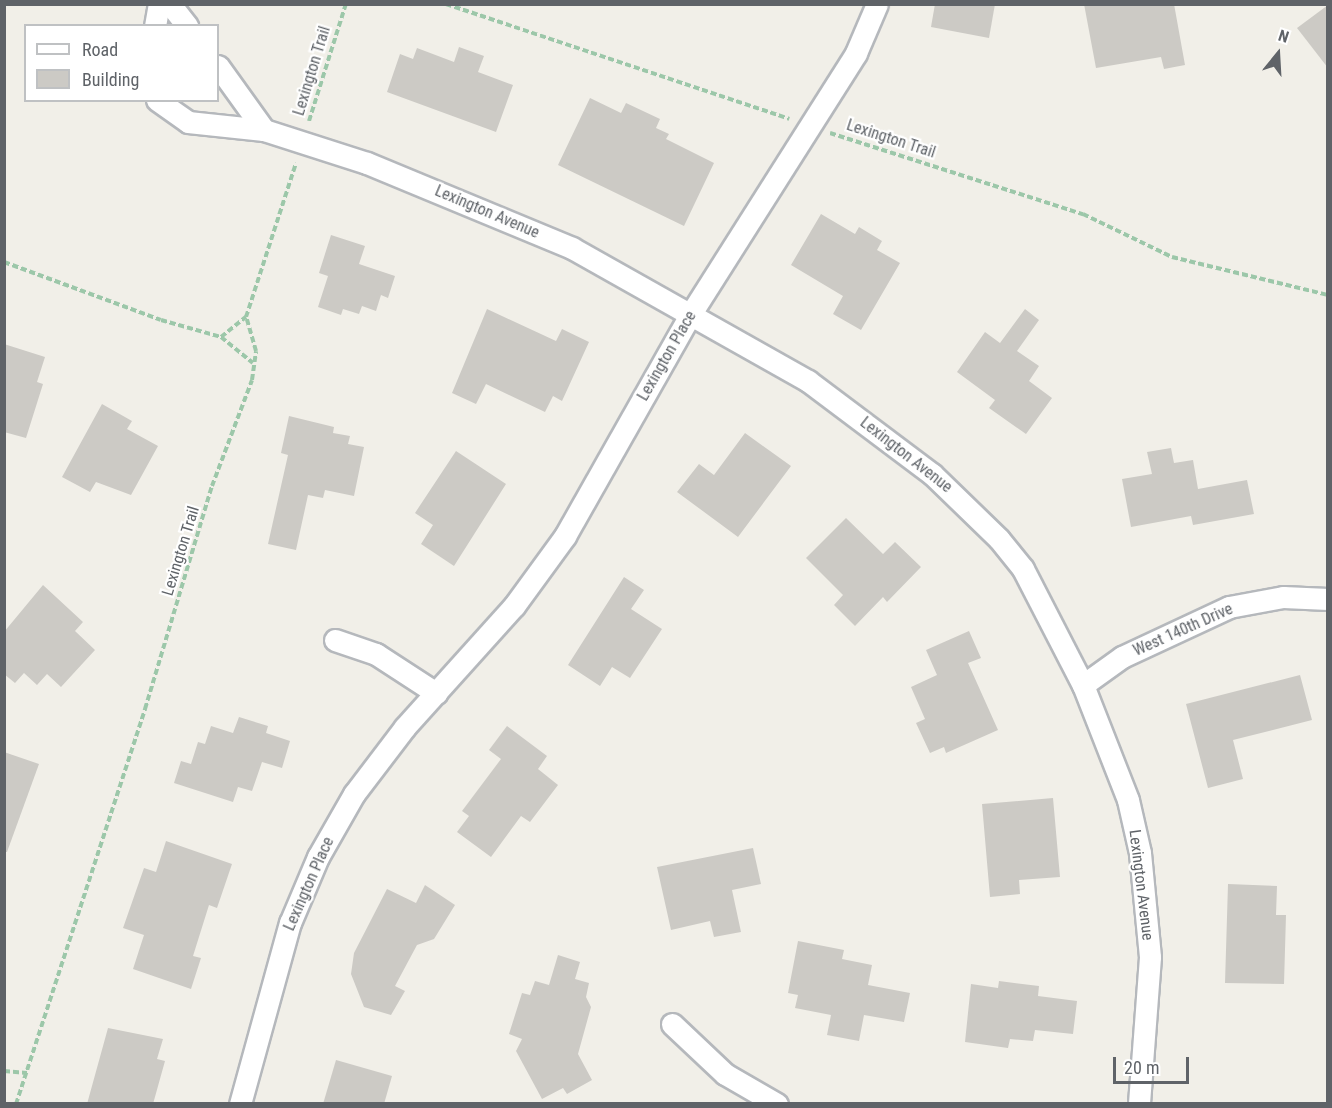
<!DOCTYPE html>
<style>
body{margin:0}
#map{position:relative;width:1332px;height:1108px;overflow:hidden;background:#f1efe8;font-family:"Roboto Condensed",sans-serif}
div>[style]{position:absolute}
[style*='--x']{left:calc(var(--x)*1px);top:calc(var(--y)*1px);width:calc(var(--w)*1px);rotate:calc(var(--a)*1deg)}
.building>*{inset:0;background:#cccac5}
.path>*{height:4px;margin-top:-2px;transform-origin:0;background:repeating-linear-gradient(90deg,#9cc7a9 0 6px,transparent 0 9px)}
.roads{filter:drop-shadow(2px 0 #b5b8bc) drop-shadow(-2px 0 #b5b8bc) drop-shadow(0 2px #b5b8bc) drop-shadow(0 -2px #b5b8bc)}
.street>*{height:21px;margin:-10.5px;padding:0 10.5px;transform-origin:10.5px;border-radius:10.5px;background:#fff}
span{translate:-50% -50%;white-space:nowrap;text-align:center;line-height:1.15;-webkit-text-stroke:4.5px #fff;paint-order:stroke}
.street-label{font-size:16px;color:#5f6368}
.frame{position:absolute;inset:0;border:6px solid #5f6368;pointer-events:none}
.legend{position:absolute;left:24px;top:24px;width:195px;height:78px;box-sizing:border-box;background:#fff;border:2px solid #bfc1c3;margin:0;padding:8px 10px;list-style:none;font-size:18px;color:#5f6368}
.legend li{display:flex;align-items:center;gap:12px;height:30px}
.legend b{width:30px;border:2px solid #bfc1c3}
.north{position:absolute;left:1248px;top:24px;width:60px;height:60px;-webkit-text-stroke:4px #fff;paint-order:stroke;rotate:18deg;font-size:16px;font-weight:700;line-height:24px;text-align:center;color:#5f6368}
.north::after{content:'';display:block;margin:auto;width:21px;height:27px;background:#5f6368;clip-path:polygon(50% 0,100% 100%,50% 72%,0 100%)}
.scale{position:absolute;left:1113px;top:1057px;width:76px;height:27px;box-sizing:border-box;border:3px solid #5f6368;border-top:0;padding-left:8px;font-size:18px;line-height:21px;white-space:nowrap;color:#5f6368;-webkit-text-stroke:4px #fff;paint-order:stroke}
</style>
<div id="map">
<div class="building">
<i style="clip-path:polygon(935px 4px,995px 4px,989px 38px,931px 27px)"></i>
<i style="clip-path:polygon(1084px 4px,1174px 4px,1185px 65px,1164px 69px,1161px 57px,1096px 68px)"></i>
<i style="clip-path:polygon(1328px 5px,1328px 68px,1297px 28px)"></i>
<i style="clip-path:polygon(459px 47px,484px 56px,478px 72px,513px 85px,496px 132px,387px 92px,400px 54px,413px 59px,417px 48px,454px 62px)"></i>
<i style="clip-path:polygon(590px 98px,621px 113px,626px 103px,660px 119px,656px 128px,669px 134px,666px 139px,714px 163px,684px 226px,558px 165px)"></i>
<i style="clip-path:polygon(821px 214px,855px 234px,859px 227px,882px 241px,877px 250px,900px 263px,861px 330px,833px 314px,843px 296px,791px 265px)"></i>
<i style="clip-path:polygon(331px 235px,365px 246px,359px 264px,395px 276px,388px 298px,381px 295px,376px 311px,362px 306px,359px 314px,343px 309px,341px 315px,318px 307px,328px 276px,319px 273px)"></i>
<i style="clip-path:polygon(487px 309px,556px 341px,562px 329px,589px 342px,562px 401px,553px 396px,545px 412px,486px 384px,476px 404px,452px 393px)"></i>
<i style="clip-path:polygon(1025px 309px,1039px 320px,1017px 351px,1039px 366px,1029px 381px,1052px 398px,1026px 434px,989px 408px,995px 400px,957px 372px,985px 332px,1000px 343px)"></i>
<i style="clip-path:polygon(4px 344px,45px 357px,37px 382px,43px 384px,26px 438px,4px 432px)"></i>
<i style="clip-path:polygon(102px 404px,132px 421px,127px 429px,158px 446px,131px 495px,96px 482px,90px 492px,62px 477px)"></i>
<i style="clip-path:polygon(289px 416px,334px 427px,333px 433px,350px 436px,348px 444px,364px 447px,354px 496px,325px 490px,323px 498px,308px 495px,296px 550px,268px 544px,288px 455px,281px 453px)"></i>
<i style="clip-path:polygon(745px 433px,791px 466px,738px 537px,677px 492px,699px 464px,714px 475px)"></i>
<i style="clip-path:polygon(1171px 448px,1174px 463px,1193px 460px,1198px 489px,1247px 480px,1254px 514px,1193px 525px,1191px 516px,1131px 527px,1122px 479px,1152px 474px,1147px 452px)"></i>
<i style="clip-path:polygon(456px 451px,506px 484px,454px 566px,421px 544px,433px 525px,415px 513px)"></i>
<i style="clip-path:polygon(846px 518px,883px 554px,895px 542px,921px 567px,887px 602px,883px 597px,855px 626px,834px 605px,843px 595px,806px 558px)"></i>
<i style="clip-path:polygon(624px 577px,644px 590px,631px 609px,662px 629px,630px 678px,612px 667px,600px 686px,568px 665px)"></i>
<i style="clip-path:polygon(43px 585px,83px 622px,75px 631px,95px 650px,61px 687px,47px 674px,37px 685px,24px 673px,15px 683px,4px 674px,4px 632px)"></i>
<i style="clip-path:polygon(969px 631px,981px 658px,968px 663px,998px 730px,946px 753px,944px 747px,930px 753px,916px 723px,925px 719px,911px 687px,937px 675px,926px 650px)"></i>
<i style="clip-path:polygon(1300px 675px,1312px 720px,1233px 740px,1243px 779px,1208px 788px,1186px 704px)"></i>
<i style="clip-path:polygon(239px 717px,268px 726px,266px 733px,290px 741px,282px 768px,262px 762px,252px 791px,238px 787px,233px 802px,174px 783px,181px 761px,191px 764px,198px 742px,205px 744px,211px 726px,233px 733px)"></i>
<i style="clip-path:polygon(507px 726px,547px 756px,538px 769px,558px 785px,530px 822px,521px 816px,491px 857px,457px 832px,469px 816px,462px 811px,501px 759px,489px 750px)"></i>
<i style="clip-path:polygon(4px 752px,39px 764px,7px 852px,4px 852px)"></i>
<i style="clip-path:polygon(1053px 798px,1060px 877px,1019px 880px,1020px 894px,990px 897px,982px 804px)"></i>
<i style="clip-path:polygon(166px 841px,232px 864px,217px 908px,209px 905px,193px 956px,201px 958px,191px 989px,133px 969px,144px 935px,123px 928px,144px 868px,156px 872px)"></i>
<i style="clip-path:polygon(753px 848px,761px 884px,732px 890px,741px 932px,714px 937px,710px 921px,671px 930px,657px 867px)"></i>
<i style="clip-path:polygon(1228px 884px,1277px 886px,1276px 915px,1286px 915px,1284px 984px,1225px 983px)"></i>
<i style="clip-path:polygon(425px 885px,455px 905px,434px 939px,417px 945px,395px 986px,405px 991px,391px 1015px,364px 1007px,351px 974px,354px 953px,387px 889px,416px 903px)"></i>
<i style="clip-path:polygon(798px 941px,844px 950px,842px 959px,872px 965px,868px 985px,910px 993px,904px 1022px,864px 1015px,859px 1041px,827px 1035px,831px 1015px,795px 1008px,798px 995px,788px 993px)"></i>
<i style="clip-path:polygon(558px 955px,580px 962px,575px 979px,589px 983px,586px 997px,591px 1007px,578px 1054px,592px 1080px,567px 1094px,563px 1088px,542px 1099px,516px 1051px,522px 1039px,509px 1034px,522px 993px,530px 995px,535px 981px,549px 985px)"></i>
<i style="clip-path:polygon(999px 981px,1039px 986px,1038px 996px,1077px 1001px,1073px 1034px,1035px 1030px,1033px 1041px,1010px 1039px,1008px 1048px,965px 1042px,971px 984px,998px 988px)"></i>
<i style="clip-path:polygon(108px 1028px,163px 1039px,157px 1059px,165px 1061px,153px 1104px,87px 1104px)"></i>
<i style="clip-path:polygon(336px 1060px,392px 1076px,384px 1104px,323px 1104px)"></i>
</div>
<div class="path">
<i style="--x:446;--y:4;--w:362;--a:18.5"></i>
<i style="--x:309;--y:121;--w:123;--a:-72.5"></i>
<i style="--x:830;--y:133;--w:266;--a:17.8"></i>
<i style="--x:1083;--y:214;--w:99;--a:25.8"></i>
<i style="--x:1172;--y:257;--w:161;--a:13.7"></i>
<i style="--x:4;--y:262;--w:167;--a:20.3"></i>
<i style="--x:161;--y:320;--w:62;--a:15.8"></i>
<i style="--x:221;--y:337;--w:41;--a:39.1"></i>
<i style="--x:221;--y:337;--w:32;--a:-39"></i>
<i style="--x:4;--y:1071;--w:23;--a:5"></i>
<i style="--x:16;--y:1104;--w:416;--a:-71.9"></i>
<i style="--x:145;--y:709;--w:233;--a:-73.3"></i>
<i style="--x:212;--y:486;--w:113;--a:-69.3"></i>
<i style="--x:252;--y:380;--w:29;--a:-82"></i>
<i style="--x:256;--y:351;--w:35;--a:-106"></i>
<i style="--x:246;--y:317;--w:162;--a:-72"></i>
</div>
<div class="roads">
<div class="street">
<i style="--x:170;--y:4;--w:28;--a:52"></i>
<i style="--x:155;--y:26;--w:22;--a:-80"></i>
<i style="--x:218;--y:66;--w:79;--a:54.3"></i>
<i style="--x:264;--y:130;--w:108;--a:17.8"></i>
<i style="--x:367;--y:163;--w:222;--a:22.5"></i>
<i style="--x:572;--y:248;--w:271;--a:29.4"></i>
<i style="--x:808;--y:381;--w:155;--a:36.9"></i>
<i style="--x:932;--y:474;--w:93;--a:44.1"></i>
<i style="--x:999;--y:539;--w:38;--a:51"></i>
<i style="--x:1023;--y:569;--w:131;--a:62.7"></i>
<i style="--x:1083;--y:685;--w:123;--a:68.6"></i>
<i style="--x:1128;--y:800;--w:54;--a:77.2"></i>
<i style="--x:1140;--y:853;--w:104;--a:84.5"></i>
<i style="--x:1150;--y:957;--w:147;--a:94.3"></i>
<i style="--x:157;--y:100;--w:38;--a:35"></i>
<i style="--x:188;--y:122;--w:76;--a:6"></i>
<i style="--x:335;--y:640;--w:43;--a:18.9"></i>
<i style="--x:376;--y:654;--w:72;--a:33"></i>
<i style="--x:1083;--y:685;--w:48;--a:-35.7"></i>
<i style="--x:1122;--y:657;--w:118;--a:-25"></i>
<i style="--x:1229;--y:607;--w:55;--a:-10.5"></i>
<i style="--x:1283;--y:597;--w:45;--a:2.5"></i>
<i style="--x:672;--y:1024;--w:73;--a:43.3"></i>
<i style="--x:725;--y:1074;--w:60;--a:30"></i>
<i style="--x:240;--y:1104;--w:188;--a:-74.6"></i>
<i style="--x:290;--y:923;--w:72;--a:-67"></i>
<i style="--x:318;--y:857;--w:73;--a:-60.3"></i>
<i style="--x:354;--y:794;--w:84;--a:-52.7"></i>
<i style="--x:405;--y:727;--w:163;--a:-48"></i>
<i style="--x:514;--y:606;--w:87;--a:-53.9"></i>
<i style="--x:565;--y:536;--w:254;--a:-60.5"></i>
<i style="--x:690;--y:315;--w:310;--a:-57.6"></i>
<i style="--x:856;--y:53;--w:53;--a:-66.8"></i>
</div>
</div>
<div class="street-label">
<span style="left:312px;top:71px;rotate:-73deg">Lexington Trail</span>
<span style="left:891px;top:139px;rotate:18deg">Lexington Trail</span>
<span style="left:487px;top:212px;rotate:23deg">Lexington Avenue</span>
<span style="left:667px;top:356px;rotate:-60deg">Lexington Place</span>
<span style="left:906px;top:455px;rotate:38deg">Lexington Avenue</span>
<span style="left:181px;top:551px;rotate:-73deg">Lexington Trail</span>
<span style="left:1183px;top:630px;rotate:-24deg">West 140th Drive</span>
<span style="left:309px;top:884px;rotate:-66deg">Lexington Place</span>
<span style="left:1141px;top:885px;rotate:83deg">Lexington Avenue</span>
</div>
<div class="frame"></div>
<ul class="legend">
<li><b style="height:8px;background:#fff"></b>Road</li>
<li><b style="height:16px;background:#cccac5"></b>Building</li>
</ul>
<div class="north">N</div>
<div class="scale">20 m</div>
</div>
